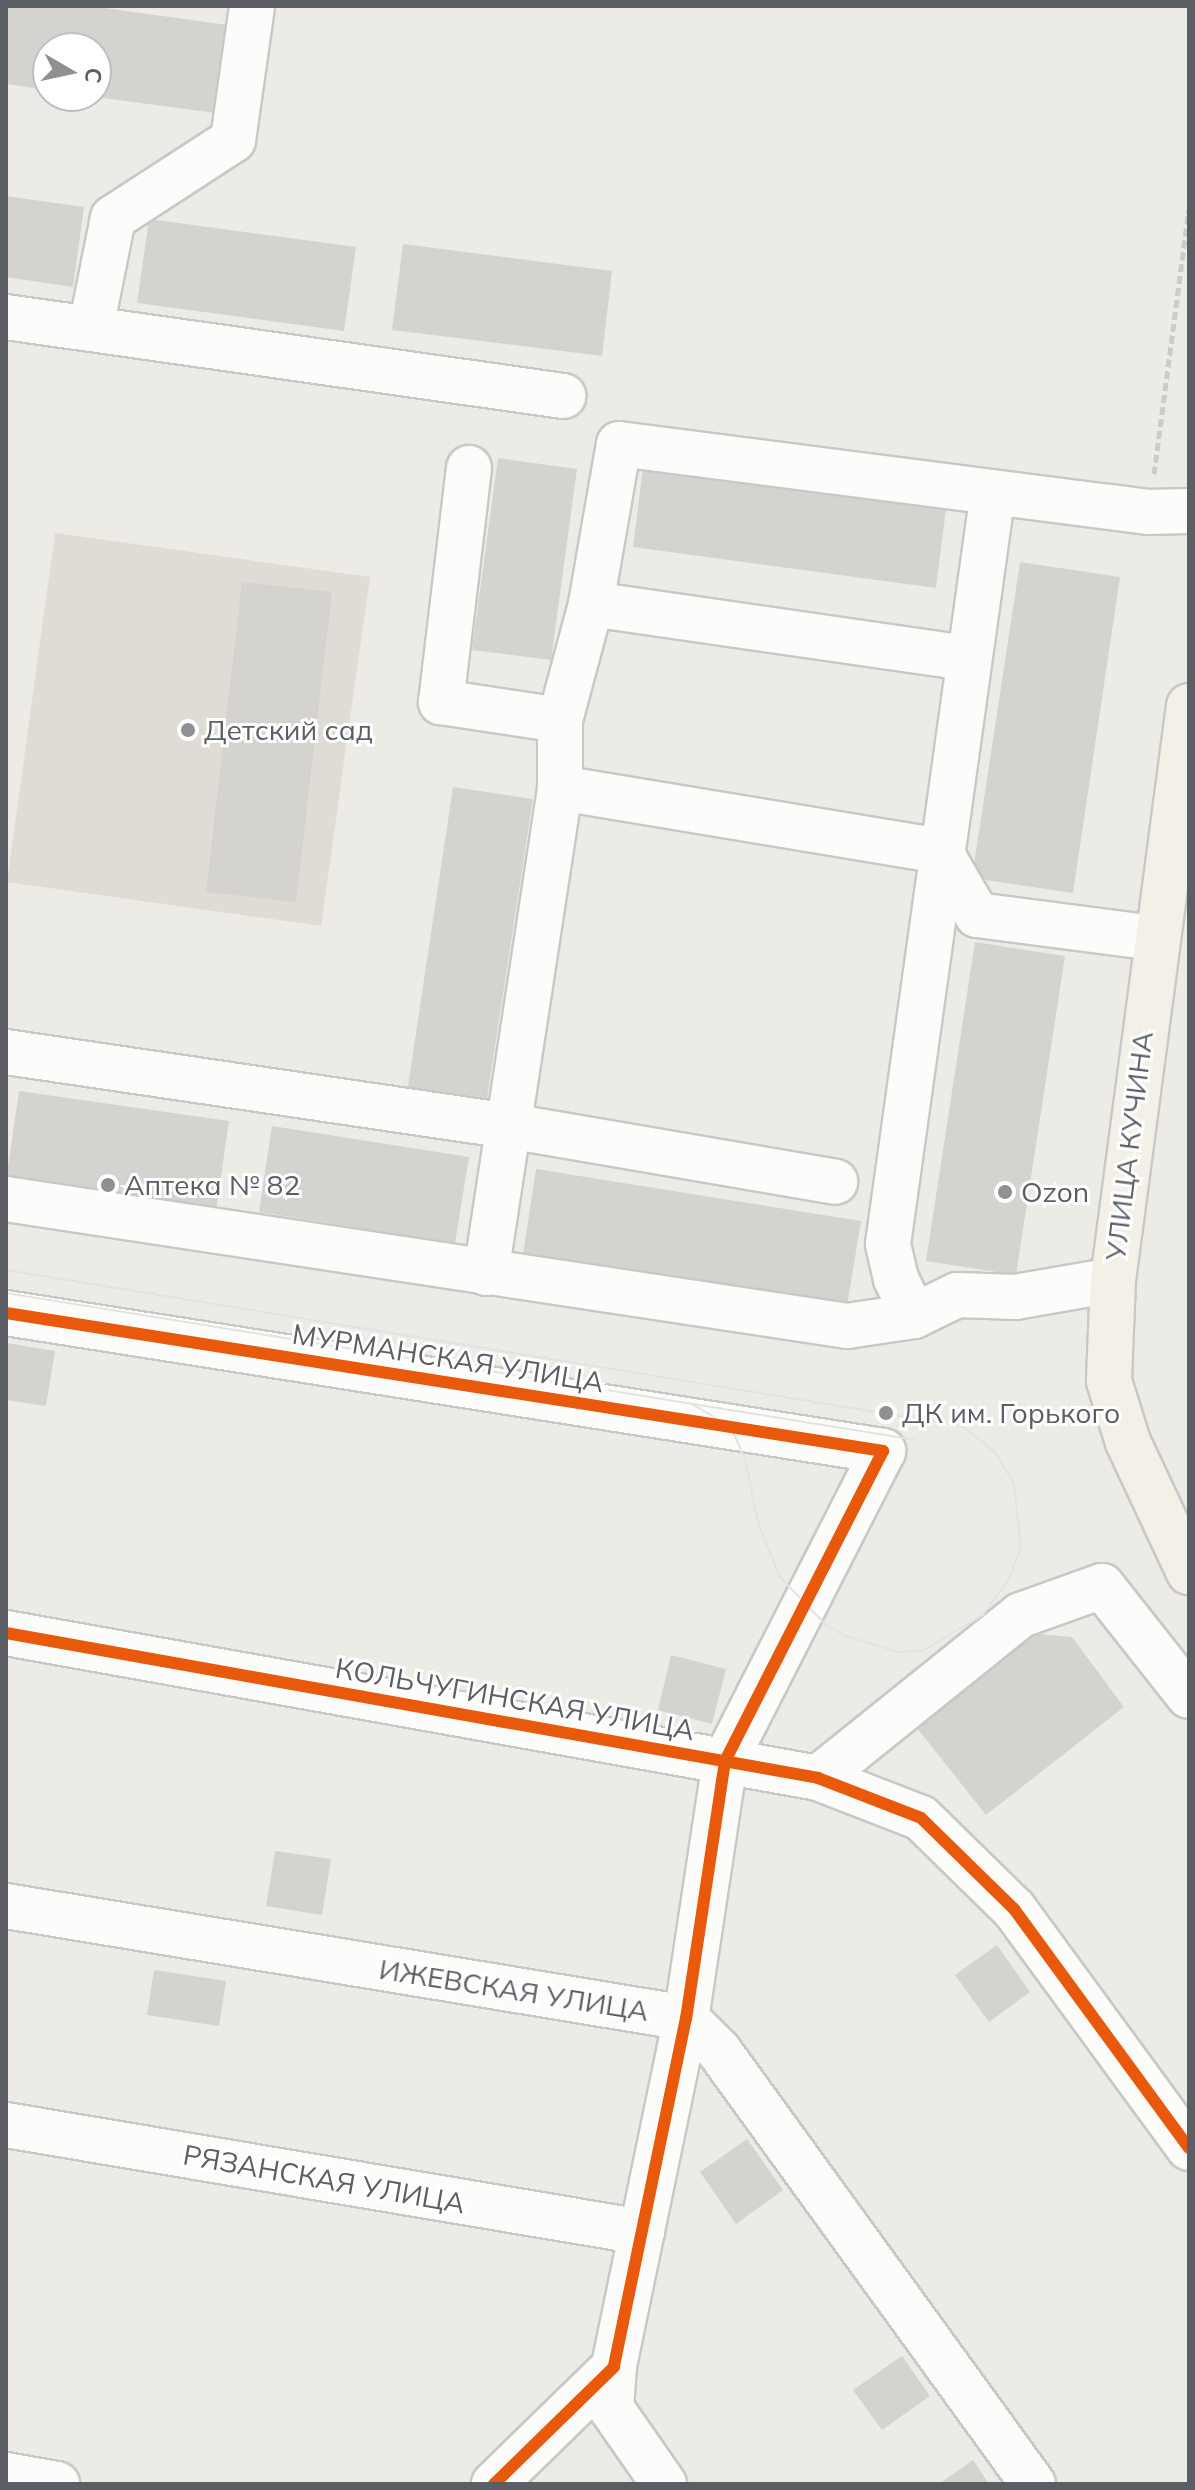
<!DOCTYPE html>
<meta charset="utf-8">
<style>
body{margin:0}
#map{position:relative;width:1195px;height:2490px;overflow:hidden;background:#ecebe6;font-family:Mulish,sans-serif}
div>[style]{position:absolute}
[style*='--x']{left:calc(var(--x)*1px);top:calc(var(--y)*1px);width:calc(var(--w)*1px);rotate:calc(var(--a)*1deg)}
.education>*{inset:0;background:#dedcd5}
.building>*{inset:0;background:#d4d3d0}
.path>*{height:5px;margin-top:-2.5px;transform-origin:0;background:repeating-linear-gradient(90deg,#c8cdca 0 8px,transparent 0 12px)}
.roads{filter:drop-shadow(2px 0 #c8c8c7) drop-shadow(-2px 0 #c8c8c7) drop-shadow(0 2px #c8c8c7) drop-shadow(0 -2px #c8c8c7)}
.minor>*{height:44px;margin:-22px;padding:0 22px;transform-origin:22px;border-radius:22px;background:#fcfcfb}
.major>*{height:44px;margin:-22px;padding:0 22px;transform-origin:22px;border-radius:22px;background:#f3f1e7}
.tram>*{height:2px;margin:-1px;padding:0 1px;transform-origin:1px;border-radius:1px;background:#e4e3e3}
.cycleway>*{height:12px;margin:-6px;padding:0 6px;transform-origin:6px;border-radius:6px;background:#e8590c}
.dots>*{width:22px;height:22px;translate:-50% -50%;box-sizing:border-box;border:4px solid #fff;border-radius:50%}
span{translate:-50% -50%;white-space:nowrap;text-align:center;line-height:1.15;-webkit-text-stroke:6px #fff;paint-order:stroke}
.poi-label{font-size:28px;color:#5b5f65}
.left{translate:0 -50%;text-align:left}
.street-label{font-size:28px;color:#5b5f65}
.frame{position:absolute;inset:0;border:8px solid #5b5f65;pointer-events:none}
.north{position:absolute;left:32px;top:32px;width:80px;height:80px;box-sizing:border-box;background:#fff;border:2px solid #bdbfc1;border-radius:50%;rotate:99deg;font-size:22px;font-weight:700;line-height:32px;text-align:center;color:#5b5f65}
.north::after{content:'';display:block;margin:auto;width:28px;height:36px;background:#8e9092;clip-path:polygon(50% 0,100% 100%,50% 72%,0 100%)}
</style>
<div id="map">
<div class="education">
<i style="clip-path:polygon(55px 533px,370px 577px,321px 926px,7px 882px)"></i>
</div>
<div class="building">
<i style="clip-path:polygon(6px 6px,90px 6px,235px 26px,223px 114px,96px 97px,96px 48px,48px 48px,48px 90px,6px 84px)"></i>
<i style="clip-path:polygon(6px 196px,84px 207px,73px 287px,6px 277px)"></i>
<i style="clip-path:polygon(149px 219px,356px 247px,344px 331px,137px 303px)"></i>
<i style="clip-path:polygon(403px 244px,612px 271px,602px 356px,392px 330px)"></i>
<i style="clip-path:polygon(498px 458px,577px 469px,551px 660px,472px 650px)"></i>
<i style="clip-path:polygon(643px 468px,946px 509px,936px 588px,633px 547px)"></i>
<i style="clip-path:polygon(1020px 562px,1120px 577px,1073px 893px,972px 878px)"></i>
<i style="clip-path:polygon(242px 582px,332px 592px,296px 902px,206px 892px)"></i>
<i style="clip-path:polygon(453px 787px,533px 799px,486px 1105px,407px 1093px)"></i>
<i style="clip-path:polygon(975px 942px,1065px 956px,1016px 1275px,926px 1261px)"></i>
<i style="clip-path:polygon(19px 1091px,229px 1121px,216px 1211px,6px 1181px)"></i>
<i style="clip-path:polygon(272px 1126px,469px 1157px,455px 1243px,259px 1212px)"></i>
<i style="clip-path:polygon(536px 1169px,861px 1221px,847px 1306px,523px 1254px)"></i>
<i style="clip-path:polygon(6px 1343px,55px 1351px,46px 1406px,6px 1400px)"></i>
<i style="clip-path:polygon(1027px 1633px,1072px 1637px,1124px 1707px,986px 1815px,913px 1723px)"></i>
<i style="clip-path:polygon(671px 1655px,726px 1669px,712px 1724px,658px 1710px)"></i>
<i style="clip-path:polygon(275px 1851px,331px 1859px,322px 1915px,266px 1906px)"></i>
<i style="clip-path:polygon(997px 1945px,1030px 1992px,989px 2022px,955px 1975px)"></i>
<i style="clip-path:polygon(154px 1970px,226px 1981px,219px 2026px,147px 2015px)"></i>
<i style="clip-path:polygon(747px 2139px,783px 2190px,736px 2224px,700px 2172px)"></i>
<i style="clip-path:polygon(902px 2356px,930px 2396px,882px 2430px,853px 2390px)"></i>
<i style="clip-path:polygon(973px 2460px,989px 2484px,939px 2484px)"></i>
</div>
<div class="path">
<i style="--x:1154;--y:474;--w:267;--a:-82.5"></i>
</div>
<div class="roads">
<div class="minor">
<i style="--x:6;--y:317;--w:563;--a:8.07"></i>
<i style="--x:91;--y:328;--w:112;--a:-78.7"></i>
<i style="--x:113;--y:218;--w:143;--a:-33"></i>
<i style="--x:233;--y:140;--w:135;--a:-81.9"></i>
<i style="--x:469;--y:468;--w:236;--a:96.8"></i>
<i style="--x:441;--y:702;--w:120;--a:8.6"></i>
<i style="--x:591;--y:604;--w:380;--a:8.2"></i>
<i style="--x:560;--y:788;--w:385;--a:9.4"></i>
<i style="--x:940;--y:851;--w:74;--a:60"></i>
<i style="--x:977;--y:915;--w:179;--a:7.4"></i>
<i style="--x:6;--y:1052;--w:508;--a:8.37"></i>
<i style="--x:509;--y:1126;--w:331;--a:9.7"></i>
<i style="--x:6;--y:1199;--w:851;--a:8.59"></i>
<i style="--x:847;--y:1326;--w:68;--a:-8.5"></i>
<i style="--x:914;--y:1316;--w:48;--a:-26"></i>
<i style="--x:957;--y:1295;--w:58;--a:2"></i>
<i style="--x:1015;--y:1297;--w:99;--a:-9.8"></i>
<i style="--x:486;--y:1273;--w:491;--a:-81.3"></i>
<i style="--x:560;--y:788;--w:68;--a:-90"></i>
<i style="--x:560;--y:720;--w:120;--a:-75"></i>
<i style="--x:591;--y:604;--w:162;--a:-80.1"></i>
<i style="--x:619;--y:444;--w:533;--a:7.32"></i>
<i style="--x:1148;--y:512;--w:41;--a:-1.4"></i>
<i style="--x:6;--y:1313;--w:888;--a:8.94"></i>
<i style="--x:883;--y:1451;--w:348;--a:117"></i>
<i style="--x:725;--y:1761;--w:260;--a:98.6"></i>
<i style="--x:686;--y:2018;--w:356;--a:101.7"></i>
<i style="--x:614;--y:2367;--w:168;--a:135.7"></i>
<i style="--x:914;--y:1316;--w:41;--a:-115.9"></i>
<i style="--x:896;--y:1279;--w:36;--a:-103"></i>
<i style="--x:888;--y:1244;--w:759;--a:-82.05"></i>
<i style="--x:6;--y:1633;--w:825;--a:10.12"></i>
<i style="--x:818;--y:1778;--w:110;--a:21.2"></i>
<i style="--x:921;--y:1818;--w:130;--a:44.4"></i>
<i style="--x:1014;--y:1909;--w:296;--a:53.8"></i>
<i style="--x:818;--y:1778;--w:260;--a:-38.8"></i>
<i style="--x:1021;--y:1615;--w:86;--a:-19.7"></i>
<i style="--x:1102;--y:1586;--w:140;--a:51.7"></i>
<i style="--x:6;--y:1906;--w:689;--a:9.35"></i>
<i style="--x:686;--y:2018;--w:47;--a:45"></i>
<i style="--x:719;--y:2051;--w:535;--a:54.05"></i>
<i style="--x:6;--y:2125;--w:645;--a:9.55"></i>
<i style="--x:614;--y:2367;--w:41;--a:94.2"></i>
<i style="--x:611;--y:2408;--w:93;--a:55.1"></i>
<i style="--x:6;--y:2475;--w:52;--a:10"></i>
</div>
<div class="major">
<i style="--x:1189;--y:706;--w:579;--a:97.54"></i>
<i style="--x:1113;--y:1280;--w:101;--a:92.3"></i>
<i style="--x:1109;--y:1381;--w:64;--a:72.7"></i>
<i style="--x:1128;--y:1442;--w:144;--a:64.9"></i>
</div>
</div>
<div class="tram">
<i style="--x:6;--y:1270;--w:969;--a:9.27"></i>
<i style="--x:962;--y:1426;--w:42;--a:38.2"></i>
<i style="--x:995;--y:1452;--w:37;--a:59"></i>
<i style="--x:1014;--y:1484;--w:63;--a:83.7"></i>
<i style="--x:1021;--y:1547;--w:34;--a:111"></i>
<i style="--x:1009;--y:1579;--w:44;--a:125.8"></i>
<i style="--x:983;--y:1615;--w:69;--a:149.3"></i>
<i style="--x:924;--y:1650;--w:25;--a:175"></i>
<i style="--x:899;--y:1652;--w:56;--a:-163.5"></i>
<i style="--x:845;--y:1636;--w:22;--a:-150"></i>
<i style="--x:826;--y:1625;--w:66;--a:-133.8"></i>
<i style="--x:780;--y:1577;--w:55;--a:-112.4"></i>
<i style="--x:759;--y:1526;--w:68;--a:-101.8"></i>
<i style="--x:745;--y:1459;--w:35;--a:-114"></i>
<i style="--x:731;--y:1427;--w:45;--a:-149.5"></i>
<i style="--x:6;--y:1293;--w:922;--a:9.18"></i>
</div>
<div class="cycleway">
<i style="--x:6;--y:1313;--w:888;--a:8.94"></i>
<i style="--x:883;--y:1451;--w:348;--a:117"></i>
<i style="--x:725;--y:1761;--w:260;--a:98.6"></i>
<i style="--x:686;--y:2018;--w:356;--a:101.7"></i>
<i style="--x:614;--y:2367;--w:168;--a:135.7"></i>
<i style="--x:6;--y:1633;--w:825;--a:10.12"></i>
<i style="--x:818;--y:1778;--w:110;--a:21.2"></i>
<i style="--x:921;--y:1818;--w:130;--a:44.4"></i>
<i style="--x:1014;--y:1909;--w:296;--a:53.8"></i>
</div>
<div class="dots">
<i style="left:188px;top:730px;background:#8e9092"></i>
<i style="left:108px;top:1185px;background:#8e9092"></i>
<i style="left:1005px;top:1192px;background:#8e9092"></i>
<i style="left:886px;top:1413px;background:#8e9092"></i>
</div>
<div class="poi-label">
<span class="left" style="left:204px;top:730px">Детский сад</span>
<span class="left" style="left:124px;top:1185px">Аптека № 82</span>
<span class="left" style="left:1021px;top:1192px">Ozon</span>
<span class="left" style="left:902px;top:1413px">ДК им. Горького</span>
</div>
<div class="street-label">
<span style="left:1129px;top:1146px;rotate:-83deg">УЛИЦА КУЧИНА</span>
<span style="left:448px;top:1358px;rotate:9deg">МУРМАНСКАЯ УЛИЦА</span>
<span style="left:515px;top:1699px;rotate:10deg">КОЛЬЧУГИНСКАЯ УЛИЦА</span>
<span style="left:514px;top:1990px;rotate:9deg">ИЖЕВСКАЯ УЛИЦА</span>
<span style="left:324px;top:2179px;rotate:10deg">РЯЗАНСКАЯ УЛИЦА</span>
</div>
<div class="frame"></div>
<div class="north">С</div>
</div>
